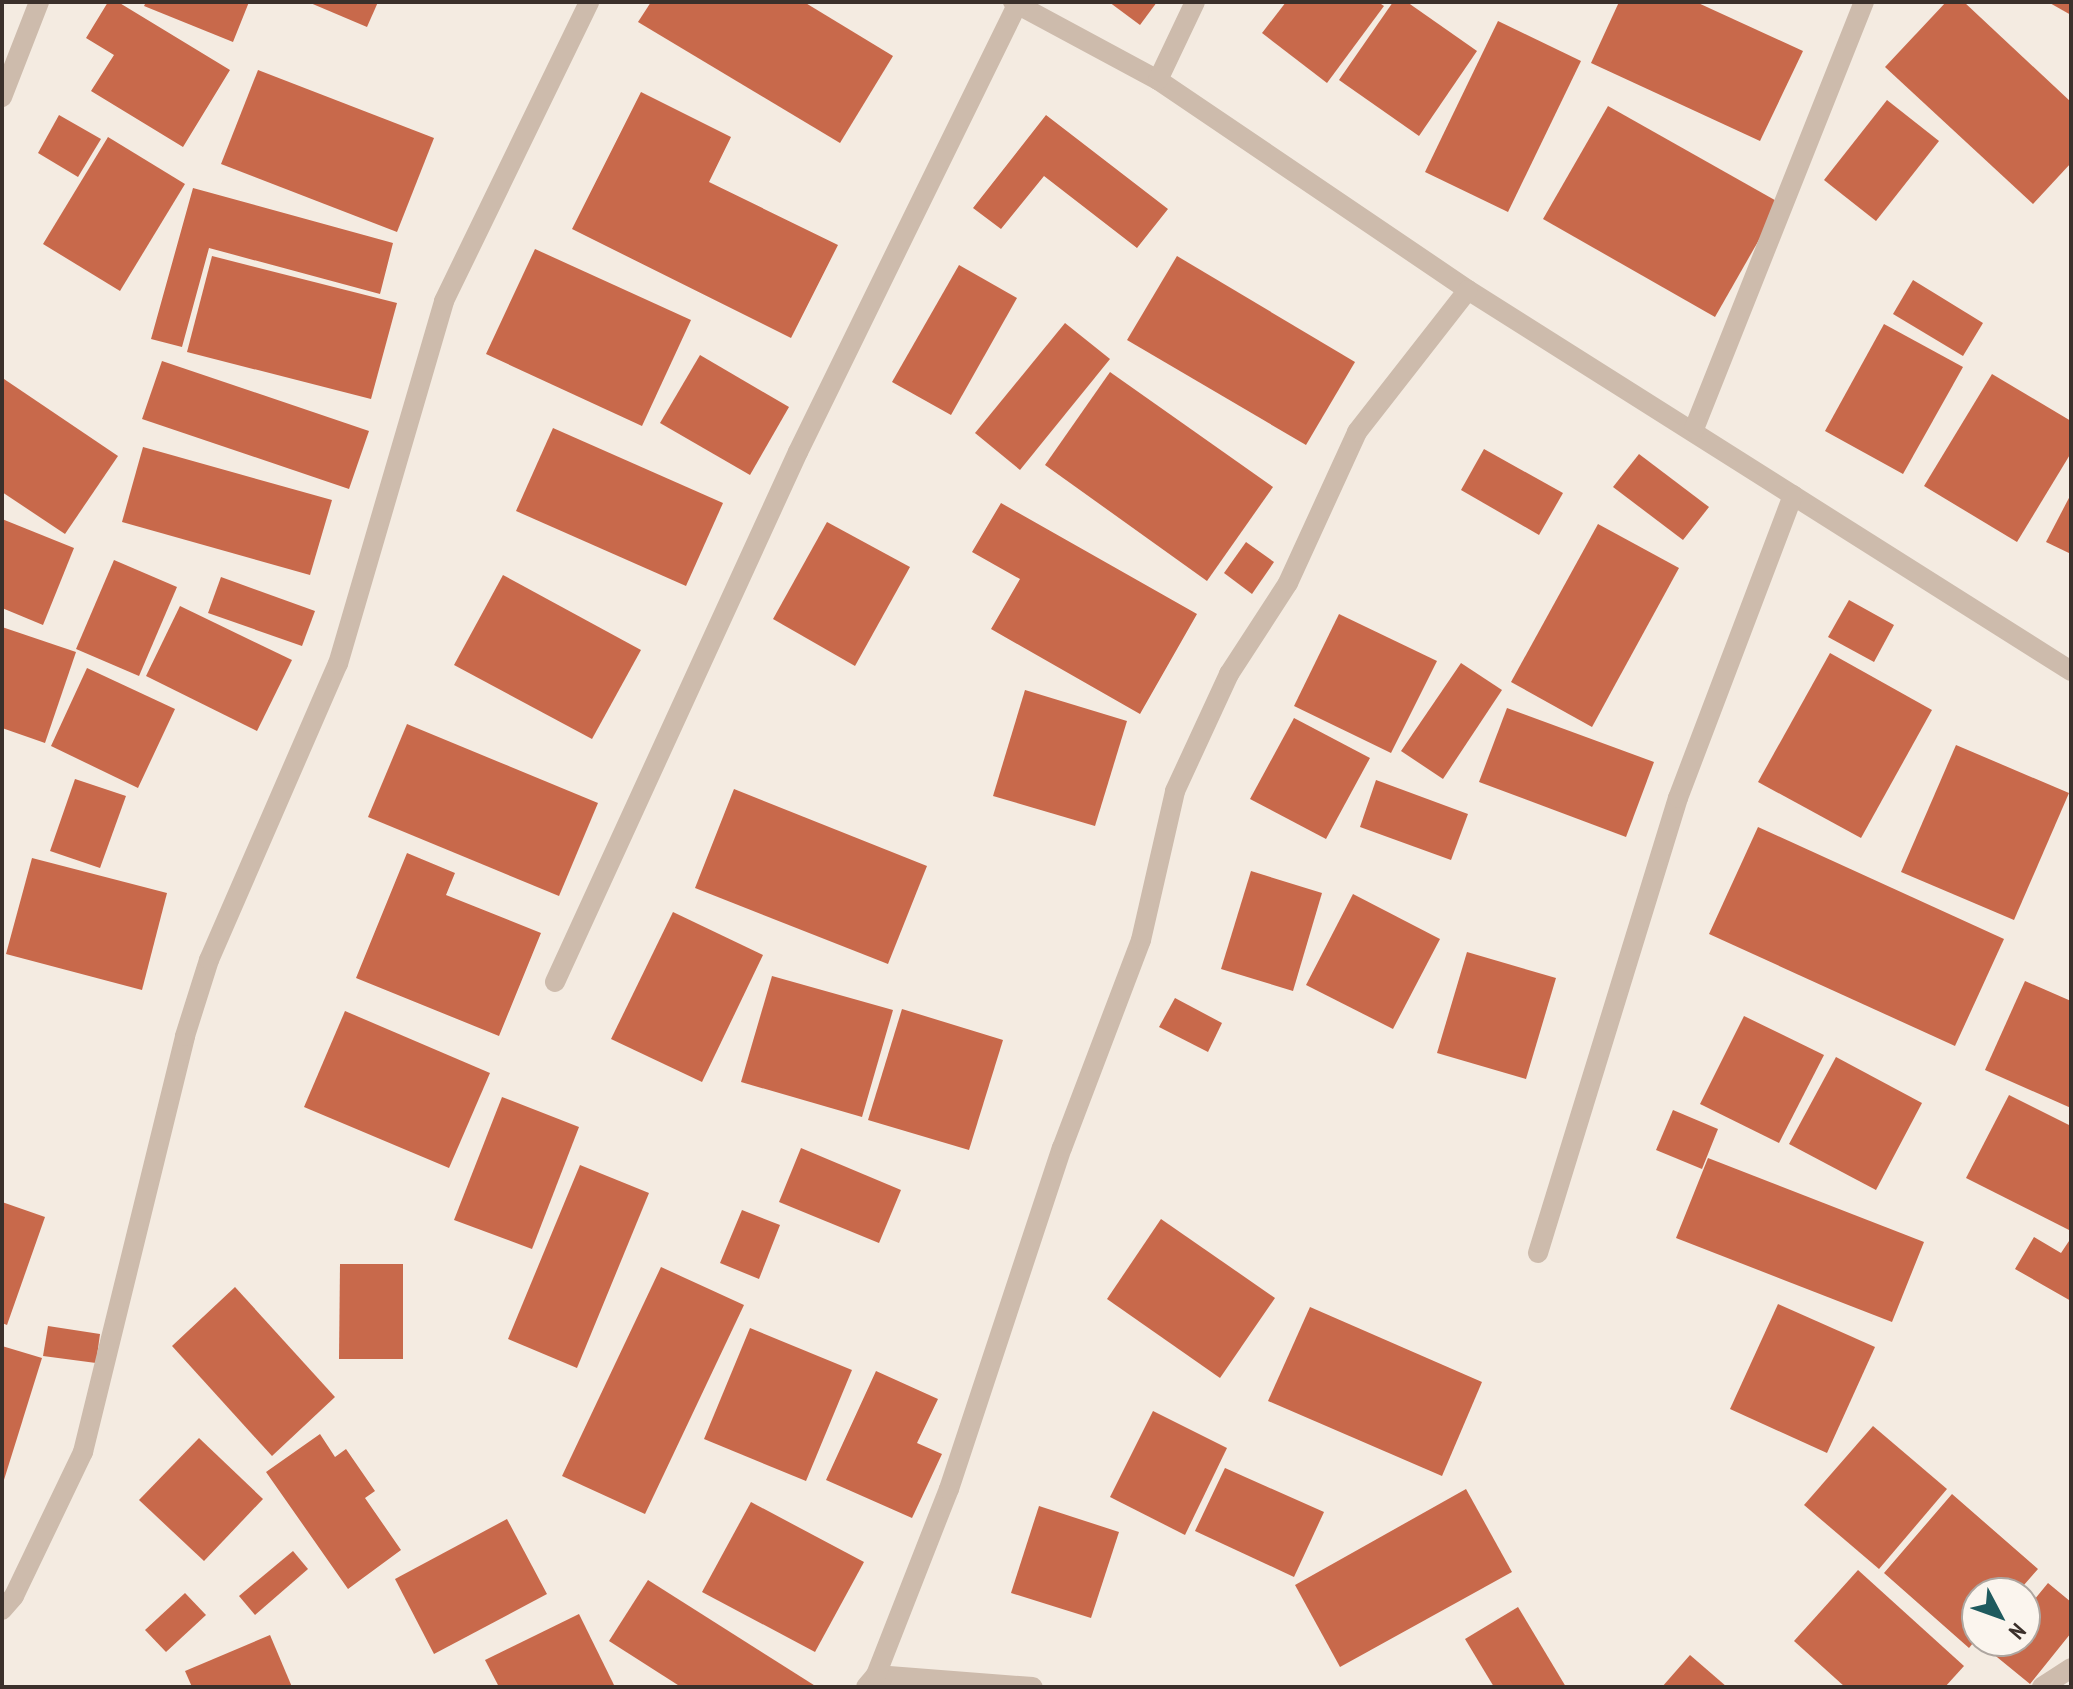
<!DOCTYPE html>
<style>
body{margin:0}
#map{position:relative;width:2073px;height:1689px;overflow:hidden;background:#f4ebe1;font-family:"PT Sans Narrow",sans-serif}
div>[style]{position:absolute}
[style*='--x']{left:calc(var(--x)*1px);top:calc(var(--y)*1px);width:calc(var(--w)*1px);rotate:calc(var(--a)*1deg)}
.building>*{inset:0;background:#c8694b}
.minor>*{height:20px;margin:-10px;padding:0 10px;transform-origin:10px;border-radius:10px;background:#cdbbac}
span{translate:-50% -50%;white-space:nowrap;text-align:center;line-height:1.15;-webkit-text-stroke:7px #fbf5ee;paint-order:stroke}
.frame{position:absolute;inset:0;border:4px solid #3b302b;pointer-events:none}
.north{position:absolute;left:1961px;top:1577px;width:80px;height:80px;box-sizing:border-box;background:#fbf5ee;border:2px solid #aea6a0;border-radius:50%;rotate:131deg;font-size:22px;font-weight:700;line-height:32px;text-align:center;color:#3b302b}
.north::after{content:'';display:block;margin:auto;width:28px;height:36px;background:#1f5a5e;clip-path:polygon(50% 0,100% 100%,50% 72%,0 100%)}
</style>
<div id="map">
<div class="building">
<i style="clip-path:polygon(108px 2px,118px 2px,230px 70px,183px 147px,91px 91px,114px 55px,86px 38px)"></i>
<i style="clip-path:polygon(146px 2px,249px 2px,233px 42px,144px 6px)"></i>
<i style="clip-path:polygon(308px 2px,378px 2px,367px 27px)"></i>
<i style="clip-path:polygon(651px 2px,804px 2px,893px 56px,840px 143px,638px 22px)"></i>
<i style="clip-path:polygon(1109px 2px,1157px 2px,1140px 25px)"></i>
<i style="clip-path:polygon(1286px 2px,1378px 2px,1384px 6px,1327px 83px,1262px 33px)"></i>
<i style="clip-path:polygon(1393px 2px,1407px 2px,1477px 51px,1419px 136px,1339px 80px)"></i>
<i style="clip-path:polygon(1619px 2px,1696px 2px,1803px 51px,1760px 141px,1591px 63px)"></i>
<i style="clip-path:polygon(1946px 2px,1964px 2px,2071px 102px,2071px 163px,2033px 204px,1885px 67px)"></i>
<i style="clip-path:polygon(2048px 2px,2071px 2px,2071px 15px)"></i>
<i style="clip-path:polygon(1498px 21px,1581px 61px,1508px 212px,1425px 172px)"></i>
<i style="clip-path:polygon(258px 70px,434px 138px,397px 232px,221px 164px)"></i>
<i style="clip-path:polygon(641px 92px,731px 137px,709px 182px,838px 245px,791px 338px,572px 229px)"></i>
<i style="clip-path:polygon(1887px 100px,1939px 141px,1876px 221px,1824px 180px)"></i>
<i style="clip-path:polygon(1608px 106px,1780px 203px,1715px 317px,1543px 219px)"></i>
<i style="clip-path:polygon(59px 115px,101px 139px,78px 177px,38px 153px)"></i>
<i style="clip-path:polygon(1046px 115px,1168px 209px,1137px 248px,1044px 176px,1001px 229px,973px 208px)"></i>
<i style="clip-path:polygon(108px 137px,185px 184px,120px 291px,43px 244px)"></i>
<i style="clip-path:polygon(193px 188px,393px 243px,380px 294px,209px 248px,182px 347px,151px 339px)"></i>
<i style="clip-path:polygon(535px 249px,691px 320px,642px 426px,486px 354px)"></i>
<i style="clip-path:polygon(212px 256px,397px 303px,371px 399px,187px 352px)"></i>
<i style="clip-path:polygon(1177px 256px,1355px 362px,1306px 445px,1127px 340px)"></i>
<i style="clip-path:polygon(959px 265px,1017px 298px,951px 415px,892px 382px)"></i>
<i style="clip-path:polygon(1913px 280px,1983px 323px,1963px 356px,1893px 314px)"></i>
<i style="clip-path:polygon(1065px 323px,1110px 359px,1020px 470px,975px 433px)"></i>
<i style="clip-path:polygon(1884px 324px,1963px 367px,1903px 474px,1825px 431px)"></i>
<i style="clip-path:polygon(700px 355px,789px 407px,750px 475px,660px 423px)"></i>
<i style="clip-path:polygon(162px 361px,369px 431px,349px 489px,142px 419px)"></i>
<i style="clip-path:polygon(1110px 372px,1273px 487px,1207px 581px,1045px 465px)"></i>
<i style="clip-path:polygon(1992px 374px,2071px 421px,2071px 453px,2017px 542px,1924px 486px)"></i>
<i style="clip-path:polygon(4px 379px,118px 456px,65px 534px,2px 492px)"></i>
<i style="clip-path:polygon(553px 428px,723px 503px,686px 586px,516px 511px)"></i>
<i style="clip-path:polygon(143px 447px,332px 500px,310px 575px,122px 522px)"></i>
<i style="clip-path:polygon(1484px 449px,1563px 493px,1539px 535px,1461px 490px)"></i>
<i style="clip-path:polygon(1639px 454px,1709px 507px,1683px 540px,1613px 487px)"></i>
<i style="clip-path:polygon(2071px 494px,2071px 554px,2046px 542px)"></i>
<i style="clip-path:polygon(1001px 503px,1197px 614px,1140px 714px,991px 629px,1020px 579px,972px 552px)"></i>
<i style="clip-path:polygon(2px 519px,74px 548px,43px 625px,2px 608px)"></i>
<i style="clip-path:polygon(827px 522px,910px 567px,855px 666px,773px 619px)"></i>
<i style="clip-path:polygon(1598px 524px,1679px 568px,1592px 727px,1511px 682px)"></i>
<i style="clip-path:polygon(1246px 542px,1274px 562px,1252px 594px,1224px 573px)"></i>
<i style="clip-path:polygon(114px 560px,177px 587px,139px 676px,76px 649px)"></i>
<i style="clip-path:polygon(503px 575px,641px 650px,592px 739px,454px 665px)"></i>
<i style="clip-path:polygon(221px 577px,315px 611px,302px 646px,208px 613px)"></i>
<i style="clip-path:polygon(1849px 600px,1894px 625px,1874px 662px,1828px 637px)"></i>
<i style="clip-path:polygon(180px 606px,292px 660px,257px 731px,146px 676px)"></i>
<i style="clip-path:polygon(1339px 614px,1437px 661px,1391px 753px,1294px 706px)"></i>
<i style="clip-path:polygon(2px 627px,76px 652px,45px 743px,2px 728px)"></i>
<i style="clip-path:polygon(1830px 653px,1932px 710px,1861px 838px,1758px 782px)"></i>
<i style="clip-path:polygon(1461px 663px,1502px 690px,1443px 779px,1401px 751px)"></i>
<i style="clip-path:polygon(87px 668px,175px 709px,138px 788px,51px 746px)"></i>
<i style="clip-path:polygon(1025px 690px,1127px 721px,1095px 826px,993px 796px)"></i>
<i style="clip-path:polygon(1507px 708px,1654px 762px,1626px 837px,1479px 782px)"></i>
<i style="clip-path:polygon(1294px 718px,1370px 758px,1326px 839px,1250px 799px)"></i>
<i style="clip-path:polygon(407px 724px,598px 803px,559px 896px,368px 817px)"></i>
<i style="clip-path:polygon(1956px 745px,2069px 793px,2014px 920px,1901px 872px)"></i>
<i style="clip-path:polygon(75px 779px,126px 796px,100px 868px,50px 851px)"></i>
<i style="clip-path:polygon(1376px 780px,1468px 814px,1451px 860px,1360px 827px)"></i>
<i style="clip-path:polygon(734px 789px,927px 866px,888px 964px,695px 888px)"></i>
<i style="clip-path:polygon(1758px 827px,2004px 939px,1955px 1046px,1709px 934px)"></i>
<i style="clip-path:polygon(407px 853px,455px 873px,446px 895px,541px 933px,499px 1036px,356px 978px)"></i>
<i style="clip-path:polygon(32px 858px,167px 893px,142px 990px,6px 954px)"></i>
<i style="clip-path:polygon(1251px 871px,1322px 893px,1293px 991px,1221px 969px)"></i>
<i style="clip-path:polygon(1353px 894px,1440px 939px,1393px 1029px,1306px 985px)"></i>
<i style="clip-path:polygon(673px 912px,763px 955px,702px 1082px,611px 1039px)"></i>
<i style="clip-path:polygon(1467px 952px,1556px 978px,1526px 1079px,1437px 1053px)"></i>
<i style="clip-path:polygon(772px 976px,893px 1010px,862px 1117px,741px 1082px)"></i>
<i style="clip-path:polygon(2025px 981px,2071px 1001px,2071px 1108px,1985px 1070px)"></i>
<i style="clip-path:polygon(1175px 998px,1222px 1023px,1208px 1052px,1159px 1027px)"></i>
<i style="clip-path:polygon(902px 1009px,1003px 1040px,969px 1150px,868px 1120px)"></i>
<i style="clip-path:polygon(345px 1011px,490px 1073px,449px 1168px,304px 1107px)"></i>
<i style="clip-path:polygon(1744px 1016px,1824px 1055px,1779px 1143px,1700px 1104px)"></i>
<i style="clip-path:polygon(1836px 1057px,1922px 1103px,1876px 1190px,1789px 1144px)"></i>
<i style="clip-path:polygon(2009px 1095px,2071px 1126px,2071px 1231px,1966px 1178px)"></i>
<i style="clip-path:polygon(502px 1097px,579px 1127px,532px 1249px,454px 1220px)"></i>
<i style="clip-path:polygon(1673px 1110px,1718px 1129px,1702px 1169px,1656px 1150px)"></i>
<i style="clip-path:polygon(801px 1148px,901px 1190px,879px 1243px,779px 1202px)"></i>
<i style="clip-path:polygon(1708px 1158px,1924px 1242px,1892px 1322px,1676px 1238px)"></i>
<i style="clip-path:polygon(580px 1165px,649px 1193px,577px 1368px,508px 1339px)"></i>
<i style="clip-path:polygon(2px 1202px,45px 1217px,7px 1325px,2px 1323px)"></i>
<i style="clip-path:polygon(742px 1210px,780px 1225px,759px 1279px,720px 1263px)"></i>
<i style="clip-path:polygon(1161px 1219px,1275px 1298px,1220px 1378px,1107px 1299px)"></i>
<i style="clip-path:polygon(2034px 1237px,2061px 1253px,2071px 1238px,2071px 1301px,2015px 1269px)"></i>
<i style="clip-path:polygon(340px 1264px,403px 1264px,403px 1359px,339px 1359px)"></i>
<i style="clip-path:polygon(661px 1267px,744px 1305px,645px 1514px,562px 1476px)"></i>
<i style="clip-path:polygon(235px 1287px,335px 1397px,272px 1456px,172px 1346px)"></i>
<i style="clip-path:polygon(1778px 1304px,1875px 1347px,1827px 1453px,1730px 1409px)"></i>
<i style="clip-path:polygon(1310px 1307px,1482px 1382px,1442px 1476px,1268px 1401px)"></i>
<i style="clip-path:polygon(48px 1326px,100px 1334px,96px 1363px,43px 1356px)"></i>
<i style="clip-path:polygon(750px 1328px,852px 1370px,806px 1481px,704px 1439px)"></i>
<i style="clip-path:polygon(2px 1346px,42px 1358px,3px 1483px,2px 1483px)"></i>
<i style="clip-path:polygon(876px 1371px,938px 1399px,917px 1443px,942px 1454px,912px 1518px,826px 1480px)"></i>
<i style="clip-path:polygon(1153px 1411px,1227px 1448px,1185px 1535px,1110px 1497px)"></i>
<i style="clip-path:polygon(1873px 1426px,1947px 1489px,1879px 1569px,1804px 1505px)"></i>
<i style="clip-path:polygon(320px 1434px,335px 1457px,346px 1449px,375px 1491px,365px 1498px,401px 1550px,348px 1589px,266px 1472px)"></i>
<i style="clip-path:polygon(199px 1438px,263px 1499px,204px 1561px,139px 1500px)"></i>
<i style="clip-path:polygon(1225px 1468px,1324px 1512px,1294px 1577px,1195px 1531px)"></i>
<i style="clip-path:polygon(1466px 1489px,1512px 1572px,1340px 1667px,1295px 1585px)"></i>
<i style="clip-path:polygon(1952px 1494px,2038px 1569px,2017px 1593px,1977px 1593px,1977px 1638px,1969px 1648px,1884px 1573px)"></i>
<i style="clip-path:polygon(751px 1502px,864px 1562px,815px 1652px,702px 1592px)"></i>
<i style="clip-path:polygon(1039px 1506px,1119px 1532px,1091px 1618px,1011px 1593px)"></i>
<i style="clip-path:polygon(507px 1519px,547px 1594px,434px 1654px,395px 1579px)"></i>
<i style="clip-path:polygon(293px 1551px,308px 1569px,255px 1615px,239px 1596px)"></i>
<i style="clip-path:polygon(1858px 1570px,1964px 1666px,1945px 1687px,1845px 1687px,1794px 1641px)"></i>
<i style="clip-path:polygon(648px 1580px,817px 1687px,681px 1687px,609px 1641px)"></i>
<i style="clip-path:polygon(2048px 1583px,2071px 1602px,2071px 1633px,2030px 1684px,1992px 1653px,2001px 1641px,2025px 1641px,2025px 1611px)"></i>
<i style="clip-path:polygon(185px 1593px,206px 1615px,166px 1652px,145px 1630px)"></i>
<i style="clip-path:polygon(1518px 1607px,1566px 1687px,1494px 1687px,1465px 1639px)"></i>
<i style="clip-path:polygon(579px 1614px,615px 1687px,499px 1687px,485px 1660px)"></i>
<i style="clip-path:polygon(270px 1635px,292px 1687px,192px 1687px,185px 1671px)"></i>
<i style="clip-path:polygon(1690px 1655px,1727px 1687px,1662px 1687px)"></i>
</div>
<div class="minor">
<i style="--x:1013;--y:2;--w:165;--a:28.3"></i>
<i style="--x:1158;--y:80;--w:374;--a:34.1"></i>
<i style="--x:1468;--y:290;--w:713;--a:32.29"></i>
<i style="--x:1158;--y:80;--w:86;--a:-64.6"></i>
<i style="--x:2;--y:97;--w:102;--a:-68.7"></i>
<i style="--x:1694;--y:429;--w:460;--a:-68.3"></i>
<i style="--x:555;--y:982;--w:583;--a:-65.37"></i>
<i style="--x:798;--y:452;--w:498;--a:-63.9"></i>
<i style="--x:1538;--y:1253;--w:476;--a:-72.9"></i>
<i style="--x:1678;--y:798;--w:324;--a:-69.2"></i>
<i style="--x:2;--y:1610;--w:18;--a:-49"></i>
<i style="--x:14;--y:1596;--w:160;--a:-64.4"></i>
<i style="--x:83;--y:1452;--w:428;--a:-76.2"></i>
<i style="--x:185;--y:1036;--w:80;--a:-72.5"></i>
<i style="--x:209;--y:960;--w:323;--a:-66.5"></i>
<i style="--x:338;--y:664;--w:378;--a:-73.7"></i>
<i style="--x:444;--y:301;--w:332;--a:-64.1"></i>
<i style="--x:876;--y:1675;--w:157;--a:4.4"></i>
<i style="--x:866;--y:1687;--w:16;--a:-50"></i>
<i style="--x:876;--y:1675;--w:200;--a:-68.6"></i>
<i style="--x:949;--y:1489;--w:359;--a:-71.7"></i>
<i style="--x:1062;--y:1148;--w:222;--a:-69.2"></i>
<i style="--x:1141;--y:940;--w:153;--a:-77.1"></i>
<i style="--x:1175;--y:791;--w:129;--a:-65.2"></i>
<i style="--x:1229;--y:674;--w:108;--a:-57"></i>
<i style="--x:1288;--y:583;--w:166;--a:-65.4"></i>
<i style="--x:1357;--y:432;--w:180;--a:-52"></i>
<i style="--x:2042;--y:1687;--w:35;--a:-33"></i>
</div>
<div class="frame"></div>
<div class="north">N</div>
</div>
